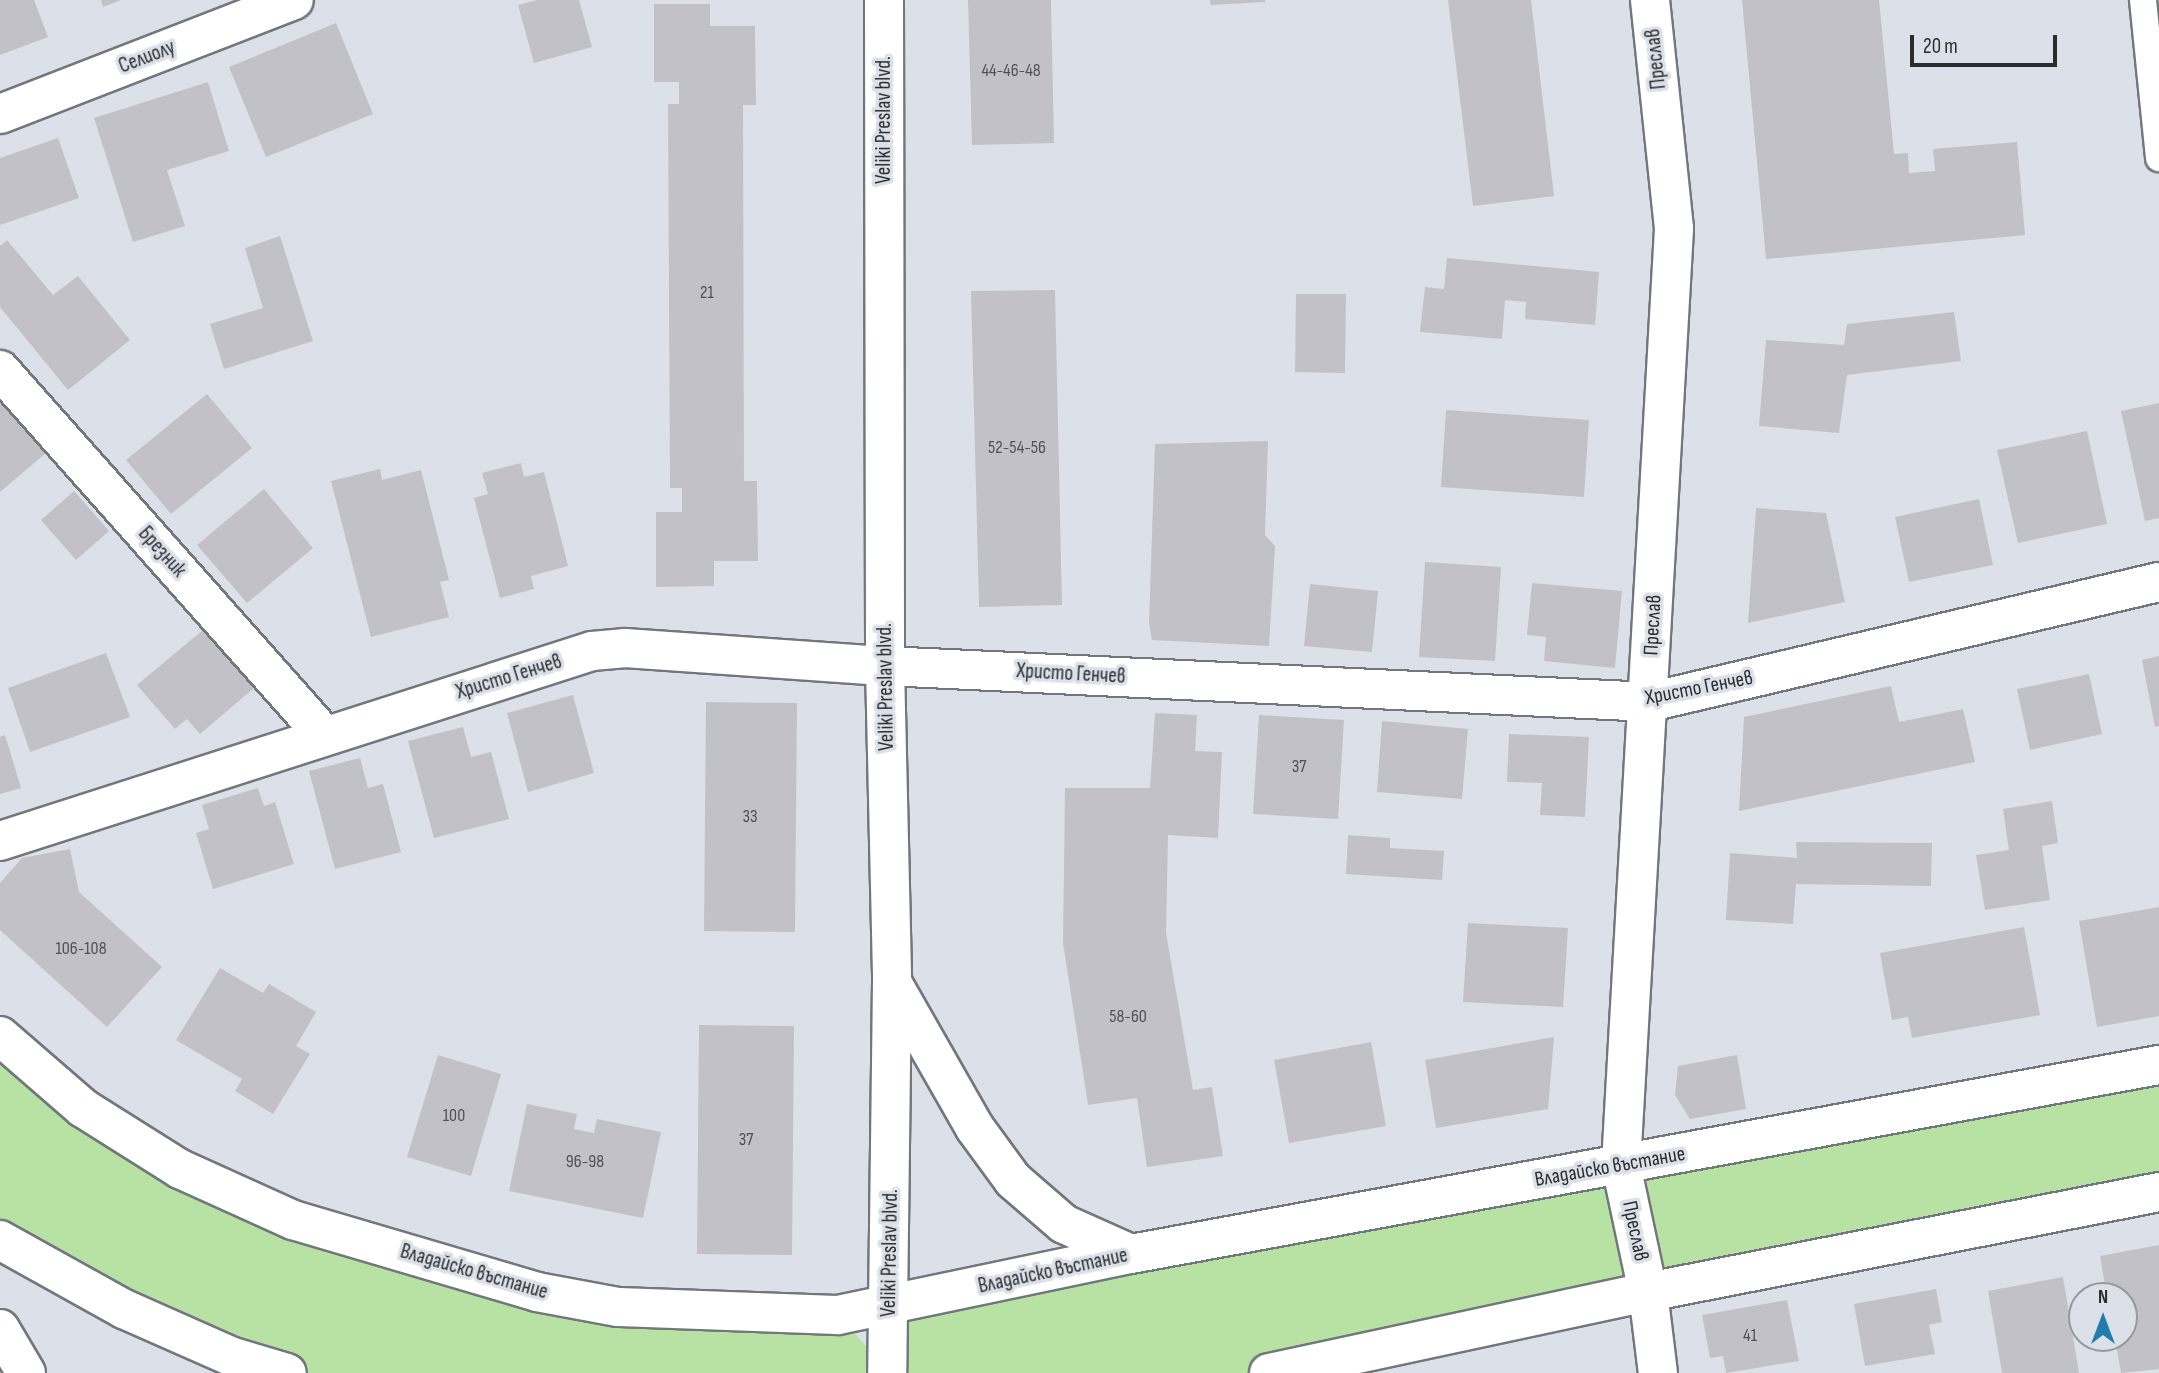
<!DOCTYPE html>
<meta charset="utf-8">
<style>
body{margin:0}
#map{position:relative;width:2159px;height:1373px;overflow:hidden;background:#dce1e9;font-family:"Sofia Sans Condensed",sans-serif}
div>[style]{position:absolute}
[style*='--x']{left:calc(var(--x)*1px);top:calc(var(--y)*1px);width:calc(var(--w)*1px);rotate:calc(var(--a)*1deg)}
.green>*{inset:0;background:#b8e2a4}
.building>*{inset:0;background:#c2c1c8}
.roads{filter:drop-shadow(2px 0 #72777d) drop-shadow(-2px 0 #72777d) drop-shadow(0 2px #72777d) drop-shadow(0 -2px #72777d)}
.lane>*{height:26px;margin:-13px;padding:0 13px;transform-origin:13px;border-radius:13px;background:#fff}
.street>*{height:38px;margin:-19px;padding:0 19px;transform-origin:19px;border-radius:19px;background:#fff}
.secondary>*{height:38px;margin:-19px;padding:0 19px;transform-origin:19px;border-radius:19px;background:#fff}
span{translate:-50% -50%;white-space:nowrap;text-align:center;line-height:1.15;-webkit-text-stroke:7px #dce1e9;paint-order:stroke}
.number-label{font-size:18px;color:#505154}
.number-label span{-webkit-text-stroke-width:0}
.street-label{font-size:21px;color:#2a2c2e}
.north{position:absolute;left:2068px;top:1282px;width:70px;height:70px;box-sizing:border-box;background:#dce1e9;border:2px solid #95999e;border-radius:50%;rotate:0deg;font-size:19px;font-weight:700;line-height:28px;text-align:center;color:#2a2c2e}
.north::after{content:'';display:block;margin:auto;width:24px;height:32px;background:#237cab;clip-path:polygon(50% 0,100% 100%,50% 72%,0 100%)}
.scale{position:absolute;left:1910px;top:35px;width:147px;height:32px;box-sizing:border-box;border:4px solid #2a2c2e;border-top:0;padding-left:9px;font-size:21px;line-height:24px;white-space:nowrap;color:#2a2c2e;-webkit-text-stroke:5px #dce1e9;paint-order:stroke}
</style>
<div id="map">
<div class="green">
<i style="clip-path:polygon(0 1036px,180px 1169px,537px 1292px,838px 1315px,873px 1354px,873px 1373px,287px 1373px,0 1240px)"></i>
<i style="clip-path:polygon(2159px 1065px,2159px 1192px,1269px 1373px,887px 1373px,890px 1307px)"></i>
</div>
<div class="building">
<i style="clip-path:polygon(0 0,34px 0,48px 37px,0 55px)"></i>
<i style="clip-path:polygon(101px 0,121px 0,103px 7px)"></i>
<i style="clip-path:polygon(537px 0,579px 0,592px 47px,534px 63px,518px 5px)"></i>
<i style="clip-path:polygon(968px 0,1051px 0,1054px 143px,972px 145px)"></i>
<i style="clip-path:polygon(1210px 0,1265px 0,1265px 2px,1211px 5px)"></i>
<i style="clip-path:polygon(1448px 0,1531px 0,1554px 196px,1473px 206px)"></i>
<i style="clip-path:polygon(1742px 0,1879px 0,1894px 154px,1908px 153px,1909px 173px,1935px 171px,1933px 149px,2017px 142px,2025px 235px,1766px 259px)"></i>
<i style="clip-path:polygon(654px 4px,710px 4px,710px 26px,755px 26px,756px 105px,743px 105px,744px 481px,757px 481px,758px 561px,714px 561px,714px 586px,656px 587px,656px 512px,682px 512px,682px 488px,670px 488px,668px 104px,679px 104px,679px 82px,654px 82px)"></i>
<i style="clip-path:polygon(336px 23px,373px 114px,266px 157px,229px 67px)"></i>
<i style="clip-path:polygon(208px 82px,229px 151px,167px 170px,185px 226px,133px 242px,94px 118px)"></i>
<i style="clip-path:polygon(58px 138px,79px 198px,0 225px,0 158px)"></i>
<i style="clip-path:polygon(280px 236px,313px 341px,224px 369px,210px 324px,263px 308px,245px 248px)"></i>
<i style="clip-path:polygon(7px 240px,53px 295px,78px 276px,130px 340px,68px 390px,0 307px,0 246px)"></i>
<i style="clip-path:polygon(1447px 258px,1599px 272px,1595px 325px,1525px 319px,1526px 302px,1505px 300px,1502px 339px,1420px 332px,1425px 287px,1444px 289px)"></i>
<i style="clip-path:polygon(1055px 290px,1062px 605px,979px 607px,971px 291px)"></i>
<i style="clip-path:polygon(1296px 294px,1346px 294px,1345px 373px,1295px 372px)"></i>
<i style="clip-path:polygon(1954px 312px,1961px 361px,1847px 375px,1839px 433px,1759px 426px,1766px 340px,1844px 345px,1847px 324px)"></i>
<i style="clip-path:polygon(207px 394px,252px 448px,171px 514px,126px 460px)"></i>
<i style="clip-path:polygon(2px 402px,46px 453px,0 492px,0 404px)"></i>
<i style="clip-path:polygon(2159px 403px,2159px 518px,2145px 521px,2121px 411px)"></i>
<i style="clip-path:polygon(1446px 410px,1589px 420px,1584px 497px,1441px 487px)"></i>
<i style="clip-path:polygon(2087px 431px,2107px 524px,2018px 543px,1997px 450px)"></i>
<i style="clip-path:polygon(1268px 441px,1265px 535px,1275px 546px,1269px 646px,1152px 640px,1149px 623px,1155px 444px)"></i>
<i style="clip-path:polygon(521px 463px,524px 477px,544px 472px,568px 566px,531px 576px,534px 589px,500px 598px,474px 498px,488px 494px,482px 473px)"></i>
<i style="clip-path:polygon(380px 469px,382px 480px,421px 470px,449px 580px,440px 582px,449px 617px,371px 637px,331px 481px)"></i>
<i style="clip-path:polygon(264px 489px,313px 548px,247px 603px,197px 545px)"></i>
<i style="clip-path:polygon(74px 491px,109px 531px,76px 560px,41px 520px)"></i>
<i style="clip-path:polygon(1979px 499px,1993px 565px,1909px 582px,1895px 517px)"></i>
<i style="clip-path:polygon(1756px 508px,1826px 513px,1845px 602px,1748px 623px)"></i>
<i style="clip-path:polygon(1425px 562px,1501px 567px,1495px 661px,1419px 657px)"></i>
<i style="clip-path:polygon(1532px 583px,1622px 591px,1615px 668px,1544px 661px,1546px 637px,1527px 635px)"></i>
<i style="clip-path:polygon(1310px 584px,1378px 591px,1372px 652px,1304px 646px)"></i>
<i style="clip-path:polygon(204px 629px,254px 688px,200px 734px,187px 719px,175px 729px,137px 685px)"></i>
<i style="clip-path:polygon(106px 653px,130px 717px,30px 752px,8px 688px)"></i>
<i style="clip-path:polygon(2159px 656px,2159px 726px,2155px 727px,2142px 660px)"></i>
<i style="clip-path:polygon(2089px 674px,2102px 734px,2030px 750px,2017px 689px)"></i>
<i style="clip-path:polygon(1891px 686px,1899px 722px,1963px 709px,1975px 762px,1739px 811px,1744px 717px)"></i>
<i style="clip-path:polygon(573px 695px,594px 773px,528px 792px,507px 713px)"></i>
<i style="clip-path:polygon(706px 702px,797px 703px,795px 932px,704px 931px)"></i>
<i style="clip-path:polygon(1155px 713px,1197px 715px,1195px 751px,1222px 752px,1218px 838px,1168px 835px,1166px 933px,1193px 1090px,1212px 1087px,1223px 1156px,1147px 1167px,1137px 1098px,1088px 1105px,1063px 943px,1065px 788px,1150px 788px)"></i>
<i style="clip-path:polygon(1259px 715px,1344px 720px,1338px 819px,1253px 814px)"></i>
<i style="clip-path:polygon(1382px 721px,1468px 729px,1462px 799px,1377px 792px)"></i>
<i style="clip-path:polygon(463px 727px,471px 757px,491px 752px,509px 819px,434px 838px,408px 741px)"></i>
<i style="clip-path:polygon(1509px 734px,1589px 737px,1585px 817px,1540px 815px,1542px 783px,1507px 782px)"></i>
<i style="clip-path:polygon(5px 735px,21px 788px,0 794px,0 737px)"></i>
<i style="clip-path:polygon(360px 758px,368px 788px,383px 784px,401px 852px,335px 869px,309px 771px)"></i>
<i style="clip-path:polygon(258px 788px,264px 806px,275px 802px,294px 864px,213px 889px,196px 833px,209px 829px,202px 805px)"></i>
<i style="clip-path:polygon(2052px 801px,2058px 843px,2042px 846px,2050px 900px,1985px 910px,1976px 855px,2009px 850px,2003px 809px)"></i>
<i style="clip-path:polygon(1348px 835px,1390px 838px,1390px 848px,1444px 851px,1442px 880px,1346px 874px)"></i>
<i style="clip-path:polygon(1796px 842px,1932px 843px,1931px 886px,1796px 884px,1793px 924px,1726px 920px,1730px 853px,1797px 858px)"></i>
<i style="clip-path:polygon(70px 849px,79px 892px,162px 967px,107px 1027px,0 930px,0 883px,22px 858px)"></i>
<i style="clip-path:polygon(2159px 907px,2159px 1016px,2097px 1027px,2079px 921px)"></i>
<i style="clip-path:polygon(1468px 923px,1568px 928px,1563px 1007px,1463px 1002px)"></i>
<i style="clip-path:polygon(2024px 927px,2040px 1015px,1912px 1038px,1908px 1017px,1892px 1020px,1880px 953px)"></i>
<i style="clip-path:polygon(220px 968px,263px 993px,269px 984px,316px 1012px,296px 1046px,310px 1054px,273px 1114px,235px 1091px,242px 1079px,176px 1040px)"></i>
<i style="clip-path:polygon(699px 1025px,794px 1026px,792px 1255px,697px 1254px)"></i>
<i style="clip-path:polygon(1554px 1037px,1548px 1109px,1436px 1128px,1425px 1060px)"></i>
<i style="clip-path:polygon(1371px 1042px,1386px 1126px,1289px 1143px,1274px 1060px)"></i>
<i style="clip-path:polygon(438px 1055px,501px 1074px,471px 1176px,407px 1157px)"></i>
<i style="clip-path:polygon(1737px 1055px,1746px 1109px,1690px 1119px,1675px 1095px,1678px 1066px)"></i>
<i style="clip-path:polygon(527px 1104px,577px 1114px,574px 1129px,594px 1133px,597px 1119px,661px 1132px,643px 1218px,509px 1191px)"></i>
<i style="clip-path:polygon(2159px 1245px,2159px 1369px,2121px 1373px,2115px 1338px,2124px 1338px,2124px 1296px,2107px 1296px,2100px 1256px)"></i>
<i style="clip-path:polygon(2063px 1277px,2079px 1373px,2002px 1373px,1988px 1291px)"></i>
<i style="clip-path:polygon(1936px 1289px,1942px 1322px,1929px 1325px,1935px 1354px,1865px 1366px,1854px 1304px)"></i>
<i style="clip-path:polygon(1787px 1300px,1799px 1361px,1726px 1373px,1723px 1356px,1710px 1358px,1702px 1315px)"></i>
</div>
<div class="roads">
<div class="lane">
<i style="--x:2143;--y:0;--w:159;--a:84.2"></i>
</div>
<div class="street">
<i style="--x:1650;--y:0;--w:230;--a:84"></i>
<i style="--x:1674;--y:229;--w:937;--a:93.24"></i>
<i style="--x:1621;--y:1165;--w:130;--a:78"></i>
<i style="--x:1648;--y:1292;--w:82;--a:83"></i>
<i style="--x:0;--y:114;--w:315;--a:-21.2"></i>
<i style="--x:0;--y:370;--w:488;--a:48.4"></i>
<i style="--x:0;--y:841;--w:622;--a:-17.79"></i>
<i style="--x:592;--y:651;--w:34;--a:-5"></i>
<i style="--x:626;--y:648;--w:260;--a:4"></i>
<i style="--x:885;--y:666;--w:766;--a:2.69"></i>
<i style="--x:1650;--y:702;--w:523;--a:-13.27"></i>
<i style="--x:0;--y:1036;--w:110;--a:40.9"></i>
<i style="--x:83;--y:1108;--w:115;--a:32.2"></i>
<i style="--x:180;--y:1169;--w:124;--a:24.3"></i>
<i style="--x:293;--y:1220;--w:254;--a:16.4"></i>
<i style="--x:537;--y:1292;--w:82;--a:10.5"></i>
<i style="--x:618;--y:1307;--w:220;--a:2.1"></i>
<i style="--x:838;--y:1315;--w:299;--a:-11.8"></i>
<i style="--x:1131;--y:1254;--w:1045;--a:-10.42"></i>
<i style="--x:0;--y:1240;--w:142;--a:29.1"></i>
<i style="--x:124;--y:1309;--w:119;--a:23.8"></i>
<i style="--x:233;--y:1357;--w:56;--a:16.5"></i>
<i style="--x:0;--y:1329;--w:51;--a:59.4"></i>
<i style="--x:1269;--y:1373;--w:388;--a:-12.1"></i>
<i style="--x:1648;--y:1292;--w:521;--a:-11.07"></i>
</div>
<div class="secondary">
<i style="--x:884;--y:0;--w:666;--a:89.91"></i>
<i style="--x:885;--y:666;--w:316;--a:88.7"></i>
<i style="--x:892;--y:982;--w:391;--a:90.7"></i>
<i style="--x:894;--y:986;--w:163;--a:60.3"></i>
<i style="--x:975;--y:1128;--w:64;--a:53.8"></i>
<i style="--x:1013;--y:1180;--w:67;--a:40.8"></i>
<i style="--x:1064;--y:1224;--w:73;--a:24.1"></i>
</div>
</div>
<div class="number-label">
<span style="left:1011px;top:71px">44-46-48</span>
<span style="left:707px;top:293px">21</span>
<span style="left:1017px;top:448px">52-54-56</span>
<span style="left:1299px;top:767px">37</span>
<span style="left:750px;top:817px">33</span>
<span style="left:81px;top:949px">106-108</span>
<span style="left:1128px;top:1017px">58-60</span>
<span style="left:454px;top:1116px">100</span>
<span style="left:746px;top:1140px">37</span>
<span style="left:585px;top:1162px">96-98</span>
<span style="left:1750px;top:1336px">41</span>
</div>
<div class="street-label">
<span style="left:147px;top:57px;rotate:-21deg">Селиолу</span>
<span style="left:1656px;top:59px;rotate:-96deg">Преслав</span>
<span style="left:884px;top:120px;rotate:-90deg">Veliki Preslav blvd.</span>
<span style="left:162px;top:552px;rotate:48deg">Брезник</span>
<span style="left:1653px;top:625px;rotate:-87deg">Преслав</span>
<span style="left:1071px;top:674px;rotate:3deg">Христо Генчев</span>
<span style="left:509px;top:677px;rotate:-17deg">Христо Генчев</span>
<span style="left:886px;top:687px;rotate:-91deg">Veliki Preslav blvd.</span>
<span style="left:1699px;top:688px;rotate:-11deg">Христо Генчев</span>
<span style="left:1610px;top:1167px;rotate:-10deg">Владайско въстание</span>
<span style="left:1635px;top:1231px;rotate:78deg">Преслав</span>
<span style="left:890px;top:1253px;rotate:-89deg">Veliki Preslav blvd.</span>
<span style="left:1053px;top:1271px;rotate:-12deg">Владайско въстание</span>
<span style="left:474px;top:1272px;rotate:16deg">Владайско въстание</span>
</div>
<div class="north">N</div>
<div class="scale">20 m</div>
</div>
